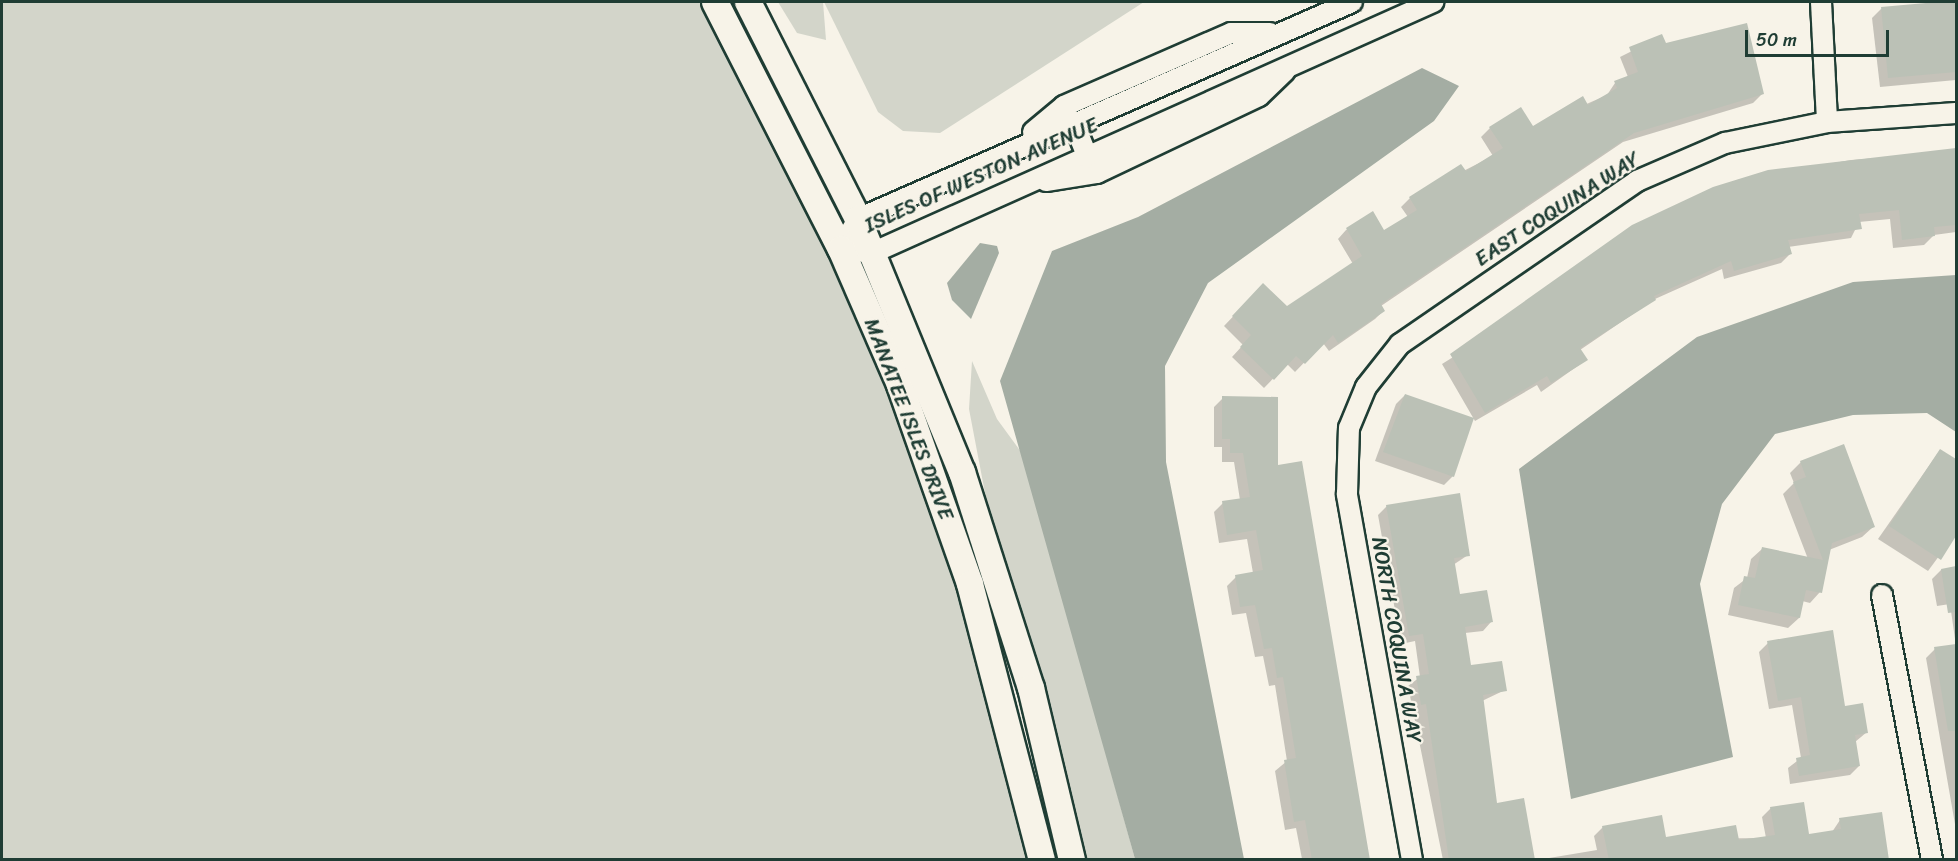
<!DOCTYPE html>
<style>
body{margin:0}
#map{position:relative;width:1958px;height:861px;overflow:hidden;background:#f7f3e8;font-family:Sriracha,sans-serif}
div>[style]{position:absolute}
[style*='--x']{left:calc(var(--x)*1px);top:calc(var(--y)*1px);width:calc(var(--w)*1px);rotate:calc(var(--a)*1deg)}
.green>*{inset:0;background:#d3d5ca}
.water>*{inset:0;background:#a4ada3}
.shadow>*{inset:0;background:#0003}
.building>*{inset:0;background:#bbc1b6}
.roads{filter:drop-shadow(2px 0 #1f3d34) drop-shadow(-2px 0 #1f3d34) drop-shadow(0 2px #1f3d34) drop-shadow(0 -2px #1f3d34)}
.minor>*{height:20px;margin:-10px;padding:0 10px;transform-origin:10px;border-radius:10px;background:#f7f3e8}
.tertiary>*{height:26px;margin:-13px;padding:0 13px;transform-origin:13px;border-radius:13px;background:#f7f3e8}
span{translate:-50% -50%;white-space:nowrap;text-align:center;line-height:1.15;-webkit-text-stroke:4.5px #f7f3e8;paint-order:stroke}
.street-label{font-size:21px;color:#1f3d34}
.frame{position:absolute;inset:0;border:3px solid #1f3d34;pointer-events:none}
.scale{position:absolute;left:1745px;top:30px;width:144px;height:27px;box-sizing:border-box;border:3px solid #1f3d34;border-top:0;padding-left:8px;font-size:18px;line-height:21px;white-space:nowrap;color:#1f3d34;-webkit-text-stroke:4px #f7f3e8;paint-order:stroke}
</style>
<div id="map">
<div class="green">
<i style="clip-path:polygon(2px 2px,715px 2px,900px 385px,1042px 859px,2px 859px)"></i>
<i style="clip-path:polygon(778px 2px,823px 2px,826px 40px,797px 33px)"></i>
<i style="clip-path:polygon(824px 2px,1144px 2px,940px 133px,903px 131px,878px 112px)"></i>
<i style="clip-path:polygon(972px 361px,997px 419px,1024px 456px,1135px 859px,1087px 859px,985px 493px,969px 409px)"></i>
</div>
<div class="water">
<i style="clip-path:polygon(1422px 68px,1459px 86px,1434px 121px,1208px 283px,1165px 366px,1166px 462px,1244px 859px,1135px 859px,1000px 381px,1052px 251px,1138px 217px)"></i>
<i style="clip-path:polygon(980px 243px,997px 246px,999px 253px,971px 319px,952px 300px,947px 283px)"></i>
<i style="clip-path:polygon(1956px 275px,1956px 432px,1927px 413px,1853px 415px,1775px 434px,1722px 504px,1700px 584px,1733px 757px,1571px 799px,1519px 469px,1697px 337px,1853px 282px)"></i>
</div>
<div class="shadow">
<i style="clip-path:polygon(1956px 2px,1956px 80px,1880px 87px,1872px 18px,1881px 9px)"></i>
<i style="clip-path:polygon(1662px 36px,1665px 45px,1762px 94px,1753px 103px,1623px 142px,1381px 306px,1384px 310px,1375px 319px,1329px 351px,1323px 343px,1295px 372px,1287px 364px,1264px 388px,1232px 357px,1243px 345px,1224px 326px,1263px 285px,1287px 308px,1353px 264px,1338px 239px,1346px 230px,1372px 214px,1384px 232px,1408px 217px,1401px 207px,1410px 198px,1493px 156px,1481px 137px,1490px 128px,1532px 128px,1607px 95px,1615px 83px,1628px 77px,1620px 57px)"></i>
<i style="clip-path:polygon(1956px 152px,1956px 232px,1934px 235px,1924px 245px,1893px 248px,1890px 219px,1859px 222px,1851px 238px,1788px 247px,1790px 254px,1781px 263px,1724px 279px,1722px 269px,1655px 299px,1580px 350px,1586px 360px,1541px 392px,1537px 385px,1475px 421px,1442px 364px,1737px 180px,1851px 160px)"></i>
<i style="clip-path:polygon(1405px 395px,1453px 476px,1444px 485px,1375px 461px,1396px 404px)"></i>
<i style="clip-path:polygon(1223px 398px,1277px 467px,1369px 860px,1296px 860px,1302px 859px,1296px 828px,1285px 830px,1275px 771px,1287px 761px,1275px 685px,1269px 686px,1263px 656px,1255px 657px,1246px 613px,1232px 615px,1227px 586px,1236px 577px,1253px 573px,1247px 539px,1219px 543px,1214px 512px,1223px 503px,1240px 500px,1234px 462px,1222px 462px,1222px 447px,1214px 447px,1214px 407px)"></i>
<i style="clip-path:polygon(1940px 450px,1956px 461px,1956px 533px,1928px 571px,1878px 539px)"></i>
<i style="clip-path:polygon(1801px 462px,1873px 527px,1862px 537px,1829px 550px,1820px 592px,1810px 603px,1802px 601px,1799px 618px,1788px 628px,1728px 615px,1734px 588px,1747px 578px,1751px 559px,1762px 549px,1808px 559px,1783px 494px,1794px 483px,1790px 473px)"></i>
<i style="clip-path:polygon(1387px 506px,1468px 555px,1453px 565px,1458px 596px,1491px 622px,1483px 631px,1465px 633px,1470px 667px,1505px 690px,1482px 701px,1485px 860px,1443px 860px,1408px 686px,1420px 677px,1415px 641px,1401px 644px,1378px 515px)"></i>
<i style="clip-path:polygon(1956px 568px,1956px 830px,1926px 658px,1935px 649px,1956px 646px,1950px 604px,1937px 606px,1932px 579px,1941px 570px)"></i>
<i style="clip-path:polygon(1768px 643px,1867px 732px,1855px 742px,1859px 766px,1850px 775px,1790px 784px,1788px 768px,1801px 758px,1792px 705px,1769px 709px,1759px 652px)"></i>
<i style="clip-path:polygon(1771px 808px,1808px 836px,1832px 832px,1840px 820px,1888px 860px,1537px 860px,1597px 850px,1594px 836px,1603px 827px,1664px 839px,1766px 838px,1762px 817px)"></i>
</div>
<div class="building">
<i style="clip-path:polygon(1937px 2px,1956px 2px,1956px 72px,1888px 78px,1881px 7px)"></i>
<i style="clip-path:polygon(1747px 23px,1764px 94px,1634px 133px,1381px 304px,1385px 311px,1338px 343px,1333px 335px,1305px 364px,1296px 356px,1274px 380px,1240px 347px,1251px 335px,1232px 316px,1263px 283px,1287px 306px,1362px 256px,1346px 228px,1373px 211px,1384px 230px,1417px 210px,1409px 197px,1461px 164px,1466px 171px,1503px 148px,1489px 127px,1521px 107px,1533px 126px,1583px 96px,1588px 105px,1617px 88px,1614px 81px,1638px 72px,1629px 47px,1662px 34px,1666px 43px)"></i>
<i style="clip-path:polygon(1956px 148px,1956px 225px,1934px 227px,1935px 236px,1902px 240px,1899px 210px,1859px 214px,1862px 229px,1788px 240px,1792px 254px,1734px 271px,1731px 261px,1654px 296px,1656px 300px,1580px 348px,1588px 360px,1551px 383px,1547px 376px,1485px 413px,1450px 354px,1632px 225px,1713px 187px,1768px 170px)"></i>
<i style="clip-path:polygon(1405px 394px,1474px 418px,1454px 477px,1383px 452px)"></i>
<i style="clip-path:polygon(1222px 396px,1278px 397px,1278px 465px,1302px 461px,1370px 860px,1312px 860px,1305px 820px,1294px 822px,1284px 760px,1296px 758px,1283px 677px,1277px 678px,1272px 648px,1264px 649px,1255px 605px,1240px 607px,1235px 575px,1263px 570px,1256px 530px,1227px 535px,1222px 501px,1250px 497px,1243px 453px,1230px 453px,1230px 439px,1222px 439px)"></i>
<i style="clip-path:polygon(1844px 444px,1875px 527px,1832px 543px,1822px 593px,1806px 590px,1800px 618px,1738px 605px,1744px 576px,1755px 578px,1762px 547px,1823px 560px,1793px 482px,1806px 477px,1800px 461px)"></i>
<i style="clip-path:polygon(1940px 449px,1956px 459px,1956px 536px,1941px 560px,1889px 526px)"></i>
<i style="clip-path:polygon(1460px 493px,1470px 556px,1454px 558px,1460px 594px,1487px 590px,1493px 622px,1465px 627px,1471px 665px,1502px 661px,1507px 691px,1483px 695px,1497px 803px,1524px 798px,1535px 860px,1449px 860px,1426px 704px,1421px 705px,1416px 676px,1429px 674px,1423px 634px,1409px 636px,1386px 505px)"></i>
<i style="clip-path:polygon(1956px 566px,1956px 612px,1948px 613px,1941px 569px)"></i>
<i style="clip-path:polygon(1833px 630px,1845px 706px,1863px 703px,1868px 733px,1855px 735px,1860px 766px,1799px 776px,1796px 758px,1810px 755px,1801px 697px,1778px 701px,1767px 641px)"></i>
<i style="clip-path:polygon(1956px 644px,1956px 731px,1948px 731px,1934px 647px)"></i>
<i style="clip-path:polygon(1804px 802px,1809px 834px,1841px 829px,1839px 818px,1882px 812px,1889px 860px,1609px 860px,1602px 826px,1662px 815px,1666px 837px,1736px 825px,1739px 840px,1775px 835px,1770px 807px)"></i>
</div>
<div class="roads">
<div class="minor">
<i style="--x:1352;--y:2;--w:540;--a:156.29"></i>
<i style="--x:858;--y:219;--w:34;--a:120"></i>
<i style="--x:841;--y:249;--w:31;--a:7"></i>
<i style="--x:872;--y:253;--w:615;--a:-24.1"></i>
<i style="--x:1821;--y:2;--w:120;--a:87.1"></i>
<i style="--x:1073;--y:121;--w:37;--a:68"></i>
<i style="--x:1033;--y:132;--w:40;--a:-40"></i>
<i style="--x:1064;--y:106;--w:182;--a:-23.6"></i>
<i style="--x:1231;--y:33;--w:39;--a:0"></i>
<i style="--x:1046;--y:181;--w:52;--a:-8.9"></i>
<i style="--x:1097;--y:173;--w:179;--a:-25.4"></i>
<i style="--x:1259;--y:96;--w:36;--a:-44"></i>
<i style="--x:1882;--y:595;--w:270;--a:79.3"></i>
<i style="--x:1412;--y:860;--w:372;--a:-100.1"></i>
<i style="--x:1347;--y:494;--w:66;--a:-88.3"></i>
<i style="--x:1349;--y:428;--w:44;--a:-67.5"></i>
<i style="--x:1366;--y:387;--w:55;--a:-51.7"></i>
<i style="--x:1400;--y:344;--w:288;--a:-34.5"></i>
<i style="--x:1637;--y:181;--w:96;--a:-23.4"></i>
<i style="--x:1725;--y:143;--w:104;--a:-11.6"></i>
<i style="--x:1827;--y:122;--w:129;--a:-4"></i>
</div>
<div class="tertiary">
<i style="--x:715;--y:2;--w:277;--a:63"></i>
<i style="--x:841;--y:249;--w:148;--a:66.5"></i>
<i style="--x:900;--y:385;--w:211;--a:70.6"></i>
<i style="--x:970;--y:584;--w:285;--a:75.4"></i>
<i style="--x:748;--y:2;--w:243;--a:63.1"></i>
<i style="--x:858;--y:219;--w:274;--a:67.7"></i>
<i style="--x:962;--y:472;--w:227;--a:72.3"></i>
<i style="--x:1031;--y:688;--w:177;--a:76.6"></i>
</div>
</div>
<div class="street-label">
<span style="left:981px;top:175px;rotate:-24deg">ISLES OF WESTON AVENUE</span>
<span style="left:1557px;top:209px;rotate:-33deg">EAST COQUINA WAY</span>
<span style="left:909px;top:419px;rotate:69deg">MANATEE ISLES DRIVE</span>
<span style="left:1397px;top:640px;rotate:80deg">NORTH COQUINA WAY</span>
</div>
<div class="frame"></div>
<div class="scale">50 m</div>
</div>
